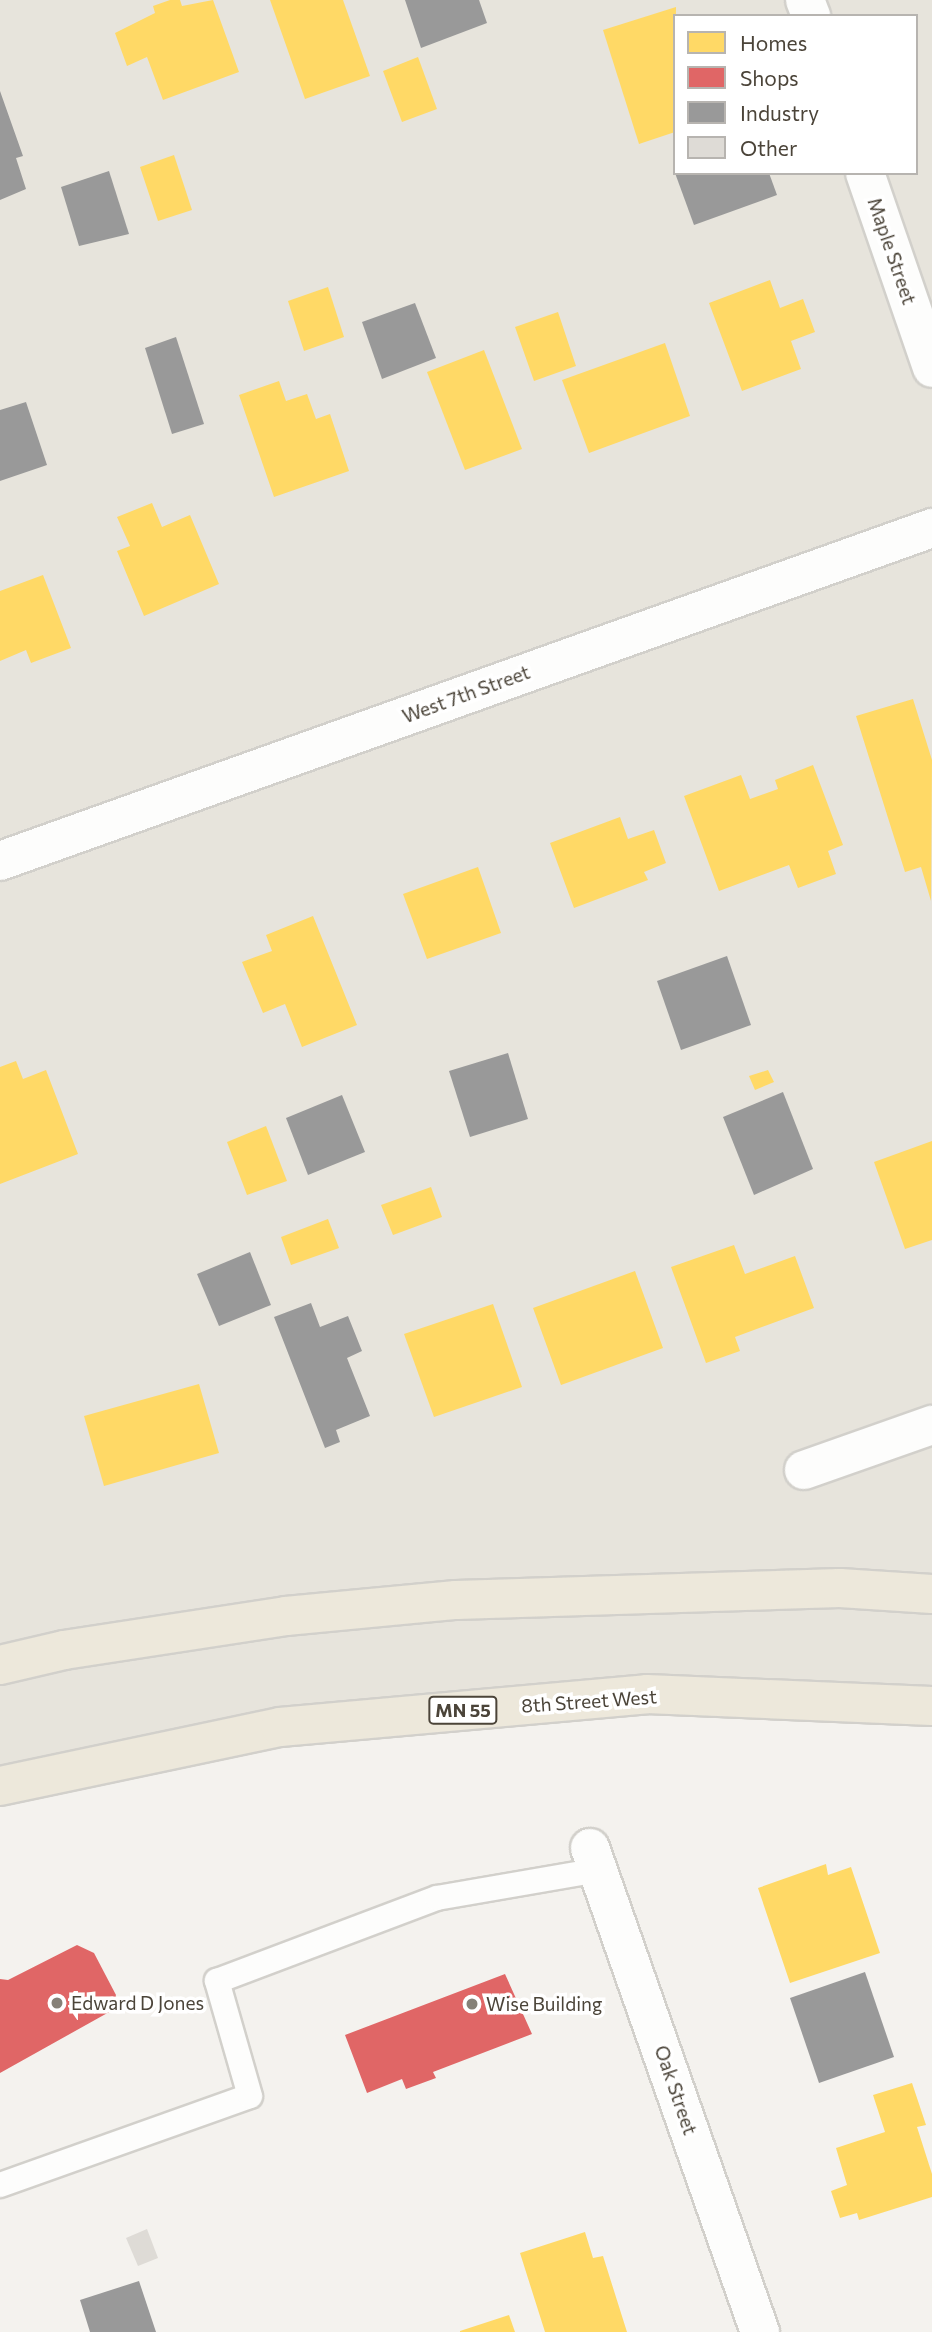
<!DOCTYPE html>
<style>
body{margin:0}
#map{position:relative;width:932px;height:2332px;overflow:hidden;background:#f4f2ee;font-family:Commissioner,sans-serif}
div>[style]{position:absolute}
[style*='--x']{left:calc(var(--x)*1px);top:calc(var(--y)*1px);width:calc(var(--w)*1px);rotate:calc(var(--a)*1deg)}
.residential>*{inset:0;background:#e7e4dc}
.homes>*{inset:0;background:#ffd966}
.shops>*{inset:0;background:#e06666}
.industry>*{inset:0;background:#999}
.building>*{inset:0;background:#dedbd6}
.roads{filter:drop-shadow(2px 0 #d2d0cb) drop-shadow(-2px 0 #d2d0cb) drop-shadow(0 2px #d2d0cb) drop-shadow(0 -2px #d2d0cb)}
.lane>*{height:24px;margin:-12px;padding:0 12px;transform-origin:12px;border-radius:12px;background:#fdfdfc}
.street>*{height:38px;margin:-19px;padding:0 19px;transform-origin:19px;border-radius:19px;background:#fdfdfc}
.highway>*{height:38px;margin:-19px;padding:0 19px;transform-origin:19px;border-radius:19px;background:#ede8db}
.dots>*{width:19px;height:19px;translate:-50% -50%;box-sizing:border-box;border:4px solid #fff;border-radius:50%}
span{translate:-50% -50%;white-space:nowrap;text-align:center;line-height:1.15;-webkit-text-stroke:7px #fff;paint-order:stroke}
.shield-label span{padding:2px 5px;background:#fff;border:2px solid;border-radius:5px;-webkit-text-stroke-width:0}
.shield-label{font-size:18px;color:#4b4439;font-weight:700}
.street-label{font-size:19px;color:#4b4439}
.poi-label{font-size:19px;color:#4b4439}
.left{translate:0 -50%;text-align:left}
.legend{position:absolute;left:673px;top:14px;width:245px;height:161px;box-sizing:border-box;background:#fff;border:2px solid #b7b4b0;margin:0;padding:9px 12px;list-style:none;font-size:21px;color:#4b4439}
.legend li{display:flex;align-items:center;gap:14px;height:35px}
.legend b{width:35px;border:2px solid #b7b4b0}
</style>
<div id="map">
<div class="residential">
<i style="clip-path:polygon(evenodd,0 0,932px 0,932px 1706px,647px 1694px,0 1786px,0 0,675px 16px,916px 16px,916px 173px,675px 173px,675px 16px)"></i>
</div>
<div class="homes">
<i style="clip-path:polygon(170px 0,180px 0,182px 6px,213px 0,239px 72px,163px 100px,147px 57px,127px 66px,115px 33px,155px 13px,153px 6px)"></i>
<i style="clip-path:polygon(270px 0,343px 0,370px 76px,305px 99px)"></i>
<i style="clip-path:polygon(676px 7px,675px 132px,639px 144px,603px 30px)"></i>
<i style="clip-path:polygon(418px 57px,437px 109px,402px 122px,383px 71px)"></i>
<i style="clip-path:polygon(174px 155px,192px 210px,158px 221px,140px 167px)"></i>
<i style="clip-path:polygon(770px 280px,780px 308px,803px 299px,815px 332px,791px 341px,801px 369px,742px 391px,709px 303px)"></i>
<i style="clip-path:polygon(328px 287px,344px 337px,304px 351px,288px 301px)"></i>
<i style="clip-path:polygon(558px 312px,576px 366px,534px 381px,515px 327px)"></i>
<i style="clip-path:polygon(665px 343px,690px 416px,589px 453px,562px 380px)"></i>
<i style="clip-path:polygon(484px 350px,522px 449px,465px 470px,427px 372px)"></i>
<i style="clip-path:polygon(279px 381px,286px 401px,307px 394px,316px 419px,330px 414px,349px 471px,274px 497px,239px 395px)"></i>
<i style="clip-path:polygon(152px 503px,162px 527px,190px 515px,219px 584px,144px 616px,117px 551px,130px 546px,117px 517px)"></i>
<i style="clip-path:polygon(43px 575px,71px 648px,31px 663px,26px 650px,0 661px,0 591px)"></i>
<i style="clip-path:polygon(913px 699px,932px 760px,931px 901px,921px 867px,905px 872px,856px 716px)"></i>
<i style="clip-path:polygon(813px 765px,843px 845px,828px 851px,836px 874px,798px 888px,789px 865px,719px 891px,684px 796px,741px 775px,750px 799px,778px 789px,775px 780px)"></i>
<i style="clip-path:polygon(620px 817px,628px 839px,654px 830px,666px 863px,644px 872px,648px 880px,574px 908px,550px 843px)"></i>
<i style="clip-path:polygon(478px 867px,501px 933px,427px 959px,403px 894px)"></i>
<i style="clip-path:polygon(313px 916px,357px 1025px,302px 1047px,285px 1004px,263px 1013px,242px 962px,272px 951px,266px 935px)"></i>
<i style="clip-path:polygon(16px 1061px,23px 1079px,46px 1070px,78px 1154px,0 1184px,0 1067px)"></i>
<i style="clip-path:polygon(768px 1070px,774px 1082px,755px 1090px,749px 1076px)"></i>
<i style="clip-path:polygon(266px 1126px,287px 1181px,247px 1195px,227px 1142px)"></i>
<i style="clip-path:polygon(932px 1141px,932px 1240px,905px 1249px,874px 1162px)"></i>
<i style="clip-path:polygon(431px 1187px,442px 1217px,393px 1235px,381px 1205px)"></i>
<i style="clip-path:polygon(328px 1219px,339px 1248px,291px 1265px,281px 1237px)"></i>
<i style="clip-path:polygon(734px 1245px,745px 1274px,795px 1256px,814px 1308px,735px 1337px,740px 1351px,706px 1363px,671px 1267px)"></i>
<i style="clip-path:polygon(635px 1271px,663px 1348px,561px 1385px,533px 1308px)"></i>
<i style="clip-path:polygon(493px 1304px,522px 1387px,434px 1417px,404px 1334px)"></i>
<i style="clip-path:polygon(199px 1384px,219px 1453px,104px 1486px,84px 1416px)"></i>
<i style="clip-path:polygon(826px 1864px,828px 1875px,851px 1867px,880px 1953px,790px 1983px,758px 1888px)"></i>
<i style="clip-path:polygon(912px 2083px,926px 2125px,917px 2127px,932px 2174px,932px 2197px,859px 2220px,857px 2213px,840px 2218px,831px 2191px,847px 2185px,836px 2148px,885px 2132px,873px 2095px)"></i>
<i style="clip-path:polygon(585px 2232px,593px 2258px,603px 2256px,627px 2332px,545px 2332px,520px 2253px)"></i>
<i style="clip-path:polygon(509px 2315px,515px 2332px,460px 2332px,460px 2331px)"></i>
</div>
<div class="shops">
<i style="clip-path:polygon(77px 1945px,94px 1953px,116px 1995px,111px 2011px,0 2073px,0 1979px,8px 1980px)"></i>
<i style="clip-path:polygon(505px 1974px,532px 2034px,433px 2072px,436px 2078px,406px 2089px,402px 2079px,367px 2093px,345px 2035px)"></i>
</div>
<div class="industry">
<i style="clip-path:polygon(405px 0,479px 0,487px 23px,421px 48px)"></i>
<i style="clip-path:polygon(0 91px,23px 156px,16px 158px,26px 189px,0 200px)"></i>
<i style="clip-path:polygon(109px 171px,129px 234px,79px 246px,61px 187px)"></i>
<i style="clip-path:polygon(675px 173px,769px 173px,777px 195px,694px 225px)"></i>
<i style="clip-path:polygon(415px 303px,436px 358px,382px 379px,362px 322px)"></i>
<i style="clip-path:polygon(176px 337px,204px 424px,172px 434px,145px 348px)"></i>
<i style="clip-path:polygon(26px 402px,47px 465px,0 481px,0 410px)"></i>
<i style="clip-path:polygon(727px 956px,751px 1025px,681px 1050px,657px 981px)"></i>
<i style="clip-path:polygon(508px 1053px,528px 1119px,470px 1137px,449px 1071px)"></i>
<i style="clip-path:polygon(783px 1092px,813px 1169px,754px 1195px,723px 1117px)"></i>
<i style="clip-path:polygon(342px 1095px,365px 1152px,308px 1175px,286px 1118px)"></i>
<i style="clip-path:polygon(250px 1252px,271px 1305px,219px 1326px,197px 1274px)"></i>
<i style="clip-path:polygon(311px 1303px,320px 1327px,348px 1316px,362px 1351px,347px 1358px,370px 1416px,336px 1430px,340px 1442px,325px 1448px,274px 1317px)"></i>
<i style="clip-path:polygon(865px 1972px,894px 2057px,819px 2083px,790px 1998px)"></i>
<i style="clip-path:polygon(139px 2281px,156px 2332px,90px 2332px,80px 2300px)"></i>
</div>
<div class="building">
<i style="clip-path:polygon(147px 2229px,158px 2258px,138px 2266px,126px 2238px)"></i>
</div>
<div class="roads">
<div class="lane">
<i style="--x:0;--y:2185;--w:265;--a:-19.6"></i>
<i style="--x:250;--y:2096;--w:120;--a:-106"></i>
<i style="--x:217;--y:1981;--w:235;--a:-20.7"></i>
<i style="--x:437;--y:1898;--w:164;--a:-9.8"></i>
</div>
<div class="street">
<i style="--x:805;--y:0;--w:17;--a:69"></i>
<i style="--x:865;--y:173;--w:206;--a:71"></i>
<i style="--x:0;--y:861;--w:990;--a:-19.66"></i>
<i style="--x:804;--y:1470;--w:136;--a:-19.4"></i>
<i style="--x:590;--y:1848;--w:513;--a:70.65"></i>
</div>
<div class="highway">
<i style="--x:0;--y:1665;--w:66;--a:-13.2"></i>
<i style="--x:64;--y:1650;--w:225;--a:-8.7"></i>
<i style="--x:286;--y:1616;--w:171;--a:-5.4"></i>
<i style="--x:456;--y:1600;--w:384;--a:-1.8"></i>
<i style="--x:840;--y:1588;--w:92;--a:3.7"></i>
<i style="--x:0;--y:1786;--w:286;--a:-11.9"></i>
<i style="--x:280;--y:1727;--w:368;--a:-5.1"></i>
<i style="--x:647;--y:1694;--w:285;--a:2.4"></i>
</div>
</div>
<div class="dots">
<i style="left:57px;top:2003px;background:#868178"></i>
<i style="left:472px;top:2004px;background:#868178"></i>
</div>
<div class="shield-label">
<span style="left:463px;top:1710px">MN 55</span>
</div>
<div class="street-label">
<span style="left:892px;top:251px;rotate:71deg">Maple Street</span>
<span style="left:466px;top:694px;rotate:-20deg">West 7th Street</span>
<span style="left:589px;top:1701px;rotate:-4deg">8th Street West</span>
<span style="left:676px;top:2090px;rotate:71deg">Oak Street</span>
</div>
<div class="poi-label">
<span class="left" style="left:71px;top:2003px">Edward D Jones</span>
<span class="left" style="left:486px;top:2004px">Wise Building</span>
</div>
<ul class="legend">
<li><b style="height:19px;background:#ffd966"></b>Homes</li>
<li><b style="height:19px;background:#e06666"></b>Shops</li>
<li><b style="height:19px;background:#999"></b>Industry</li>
<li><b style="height:19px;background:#dedbd6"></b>Other</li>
</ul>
</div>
